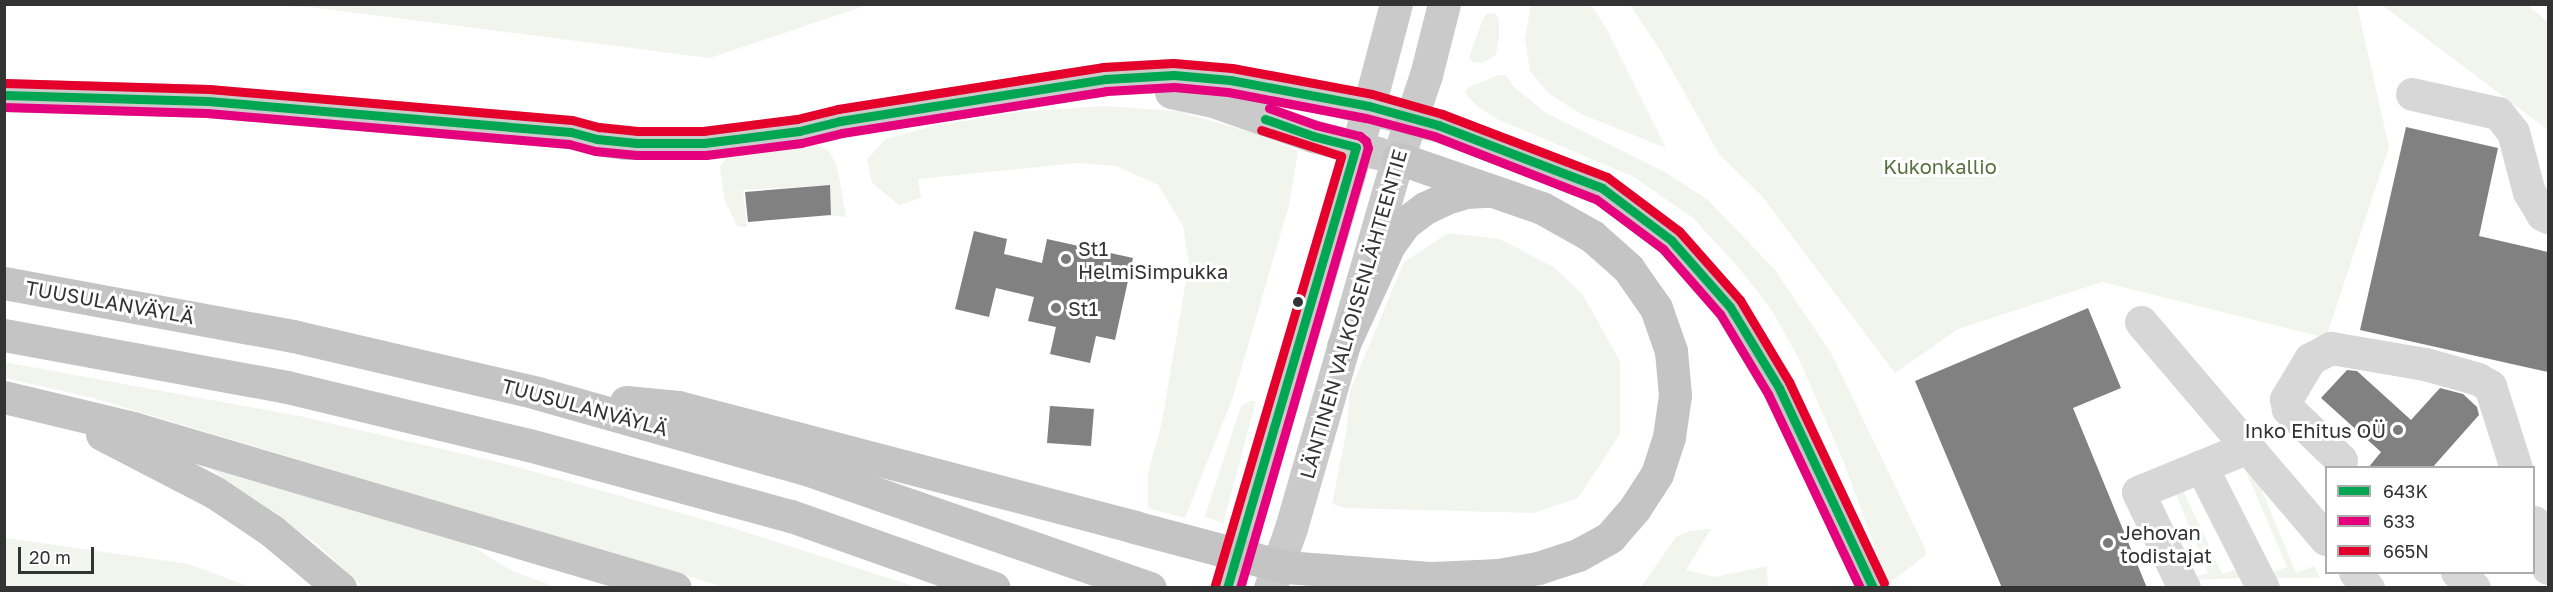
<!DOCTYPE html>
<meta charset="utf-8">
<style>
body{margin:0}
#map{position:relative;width:2553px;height:592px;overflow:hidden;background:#fff;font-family:"Golos Text",sans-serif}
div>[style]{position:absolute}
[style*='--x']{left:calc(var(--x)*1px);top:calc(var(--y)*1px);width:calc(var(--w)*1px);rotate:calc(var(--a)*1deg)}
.green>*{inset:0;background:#f1f5ed}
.building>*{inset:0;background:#818181}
.minor>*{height:33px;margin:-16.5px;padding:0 16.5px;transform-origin:16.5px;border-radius:16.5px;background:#d7d7d7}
.major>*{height:33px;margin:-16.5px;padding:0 16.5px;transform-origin:16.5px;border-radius:16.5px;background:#cacaca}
.highway>*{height:33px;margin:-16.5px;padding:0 16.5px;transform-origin:16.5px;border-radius:16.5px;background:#c4c4c4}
.highway-bridge>*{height:33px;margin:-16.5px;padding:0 16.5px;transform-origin:16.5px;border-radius:16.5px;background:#c4c4c4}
.bus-1>*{height:9px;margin:-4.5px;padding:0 4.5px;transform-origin:4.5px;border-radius:4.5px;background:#00a651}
.bus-2>*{height:9px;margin:-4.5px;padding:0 4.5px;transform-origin:4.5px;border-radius:4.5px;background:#e5007d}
.bus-3>*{height:9px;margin:-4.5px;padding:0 4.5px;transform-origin:4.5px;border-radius:4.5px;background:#e4002b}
.dots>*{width:16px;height:16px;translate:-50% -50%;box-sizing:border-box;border:3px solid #fff;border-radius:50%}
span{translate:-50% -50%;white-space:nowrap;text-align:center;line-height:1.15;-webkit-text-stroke:6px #fff;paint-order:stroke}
.park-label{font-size:20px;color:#56703f}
.poi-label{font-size:20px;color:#333}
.left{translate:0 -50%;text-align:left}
.right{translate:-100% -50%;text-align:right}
.street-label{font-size:20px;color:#333}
.frame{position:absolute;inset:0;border:6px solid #333;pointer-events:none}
.legend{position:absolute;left:2325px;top:466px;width:210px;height:108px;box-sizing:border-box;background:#fff;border:2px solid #adadad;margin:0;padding:8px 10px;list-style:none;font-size:18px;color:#333}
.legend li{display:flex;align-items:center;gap:12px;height:30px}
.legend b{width:30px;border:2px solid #adadad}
.scale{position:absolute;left:18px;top:547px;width:76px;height:27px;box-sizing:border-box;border:3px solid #333;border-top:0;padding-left:8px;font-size:18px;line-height:21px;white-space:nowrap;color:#333;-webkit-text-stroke:4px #fff;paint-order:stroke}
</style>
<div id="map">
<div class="green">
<i style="clip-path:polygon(230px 5px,867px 5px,710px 58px,309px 7px)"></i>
<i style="clip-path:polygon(1531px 5px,1591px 5px,1606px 28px,1666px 148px,1581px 114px,1548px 93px,1530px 71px,1525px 39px)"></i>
<i style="clip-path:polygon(1630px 5px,2357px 5px,2389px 147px,2326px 338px,2102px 282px,1958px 329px,1895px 373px,1761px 195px,1719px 154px,1661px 51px)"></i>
<i style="clip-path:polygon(2382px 5px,2527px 5px,2548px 22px,2548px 130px)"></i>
<i style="clip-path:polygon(1495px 13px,1499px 19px,1499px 37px,1496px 55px,1482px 63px,1472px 62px,1469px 57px,1482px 22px,1486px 14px)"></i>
<i style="clip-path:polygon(1499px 75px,1506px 75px,1513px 86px,1546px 113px,1665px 172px,1708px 200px,1775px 270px,1831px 353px,1925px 548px,1926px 555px,1888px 584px,1843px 460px,1798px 357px,1771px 309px,1739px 268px,1693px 218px,1634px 177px,1497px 119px,1477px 106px,1465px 93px,1469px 87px)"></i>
<i style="clip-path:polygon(1104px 106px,1176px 111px,1258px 134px,1298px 151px,1289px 205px,1233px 397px,1185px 518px,1148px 508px,1148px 473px,1161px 426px,1189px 264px,1183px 226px,1158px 185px,1116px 166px,1078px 163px,918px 179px,921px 198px,899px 205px,872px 183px,867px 159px,886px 139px,933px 126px,1018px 112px)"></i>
<i style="clip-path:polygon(818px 145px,828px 150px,837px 166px,846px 217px,831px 215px,830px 185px,743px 190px,747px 227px,737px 226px,725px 201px,720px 167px,730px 152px)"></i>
<i style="clip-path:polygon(1448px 233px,1500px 239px,1555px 268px,1583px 295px,1620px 361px,1620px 434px,1578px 498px,1534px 513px,1345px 508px,1332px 504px,1347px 428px,1350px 391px,1404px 262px)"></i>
<i style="clip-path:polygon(4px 362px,299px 416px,514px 466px,733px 528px,916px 587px,724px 587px,93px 398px,5px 378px)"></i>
<i style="clip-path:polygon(1251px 401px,1256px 401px,1223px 524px,1205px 516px,1241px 406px)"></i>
<i style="clip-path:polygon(2249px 459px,2296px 573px,2314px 566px,2320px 578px,2270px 578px,2273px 572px,2287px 567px,2242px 462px)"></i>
<i style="clip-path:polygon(198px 460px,465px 542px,512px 571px,556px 587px,363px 587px,317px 544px)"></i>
<i style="clip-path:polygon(2182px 488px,2222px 574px,2237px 569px,2241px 578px,2194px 580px,2193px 577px,2208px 573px,2175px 491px)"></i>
<i style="clip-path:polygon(1711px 529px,1686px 570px,1715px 577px,1767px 566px,1768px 587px,1641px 587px,1676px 537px,1690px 531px)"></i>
<i style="clip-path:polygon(5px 538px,189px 564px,250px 587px,5px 587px)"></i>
</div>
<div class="building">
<i style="clip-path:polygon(2406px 127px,2498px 148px,2479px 236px,2548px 252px,2548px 372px,2360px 330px)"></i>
<i style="clip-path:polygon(830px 185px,831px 215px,748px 222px,745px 192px)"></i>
<i style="clip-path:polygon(974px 231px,1007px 239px,1004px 254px,1042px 263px,1047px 239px,1133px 258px,1115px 340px,1096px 336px,1090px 363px,1050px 354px,1056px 327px,1028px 321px,1034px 297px,996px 288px,989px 317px,955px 309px)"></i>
<i style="clip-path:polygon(2088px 308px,2121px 388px,2073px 408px,2147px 588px,2002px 588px,1915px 381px)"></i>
<i style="clip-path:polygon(2347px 370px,2357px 371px,2411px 420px,2440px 388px,2463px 394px,2477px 407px,2479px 415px,2432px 468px,2368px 468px,2381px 452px,2321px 398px)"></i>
<i style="clip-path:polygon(1050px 406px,1094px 409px,1091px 446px,1047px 443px)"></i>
</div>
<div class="minor">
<i style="--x:2412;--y:94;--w:88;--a:12.5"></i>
<i style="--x:2498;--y:113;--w:24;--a:52"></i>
<i style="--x:2513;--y:132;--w:62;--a:75.1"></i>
<i style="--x:2529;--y:192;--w:26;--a:59"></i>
<i style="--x:2542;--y:214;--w:7;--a:27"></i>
<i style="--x:2141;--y:322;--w:285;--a:49.6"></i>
<i style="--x:2341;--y:460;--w:74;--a:-136.1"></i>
<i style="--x:2288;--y:409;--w:10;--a:-101"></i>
<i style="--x:2286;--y:399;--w:47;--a:-59"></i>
<i style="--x:2310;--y:359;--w:24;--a:-28"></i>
<i style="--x:2331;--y:348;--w:95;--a:9.7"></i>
<i style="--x:2425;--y:364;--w:55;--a:15.8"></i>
<i style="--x:2478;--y:379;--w:14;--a:30"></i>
<i style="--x:2490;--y:386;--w:86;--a:72.4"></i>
<i style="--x:2201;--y:466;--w:137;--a:63.1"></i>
<i style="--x:2534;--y:522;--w:48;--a:73.1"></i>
<i style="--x:2355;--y:572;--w:21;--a:51"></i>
<i style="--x:2457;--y:572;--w:23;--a:43"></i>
<i style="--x:2184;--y:588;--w:106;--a:-115.6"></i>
<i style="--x:2138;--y:492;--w:119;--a:-22.2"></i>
</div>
<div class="major">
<i style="--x:1171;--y:92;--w:40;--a:12"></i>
<i style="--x:1210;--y:100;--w:109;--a:19.3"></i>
<i style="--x:1313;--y:136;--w:67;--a:14.7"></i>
<i style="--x:4;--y:95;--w:204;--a:1.7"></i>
<i style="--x:208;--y:101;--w:364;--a:4.9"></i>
<i style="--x:571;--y:132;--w:27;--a:15"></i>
<i style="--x:597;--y:139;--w:29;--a:8"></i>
<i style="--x:626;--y:143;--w:78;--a:0"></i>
<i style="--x:704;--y:143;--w:96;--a:-7.2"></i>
<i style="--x:799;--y:131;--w:42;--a:-13.7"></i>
<i style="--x:840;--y:121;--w:268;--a:-9"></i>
<i style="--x:1105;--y:79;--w:69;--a:-3.3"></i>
<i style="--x:1174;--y:75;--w:56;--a:5.1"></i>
<i style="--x:1230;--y:80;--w:95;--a:10.4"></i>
<i style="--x:1323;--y:97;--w:91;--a:14"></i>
<i style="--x:1227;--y:588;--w:502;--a:-73.58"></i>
<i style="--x:1369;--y:106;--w:106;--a:-75.2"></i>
<i style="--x:1270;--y:588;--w:64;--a:-70.7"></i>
<i style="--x:1291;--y:528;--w:385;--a:-73.9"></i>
<i style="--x:1398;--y:158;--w:88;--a:-71.4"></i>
<i style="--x:1426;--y:75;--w:73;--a:-75.8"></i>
</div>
<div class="highway">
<i style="--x:1411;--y:119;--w:28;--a:13"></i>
<i style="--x:1438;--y:125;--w:176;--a:21"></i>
<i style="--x:1602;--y:188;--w:86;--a:37"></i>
<i style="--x:1671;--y:240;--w:89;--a:48.6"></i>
<i style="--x:1730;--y:307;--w:95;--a:58.8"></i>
<i style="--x:1779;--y:388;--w:221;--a:64.8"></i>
<i style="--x:4;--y:283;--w:294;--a:10.4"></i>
<i style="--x:293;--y:336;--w:251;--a:13.1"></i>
<i style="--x:537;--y:393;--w:280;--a:15.8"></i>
<i style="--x:806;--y:469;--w:364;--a:19.1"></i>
<i style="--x:4;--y:335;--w:288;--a:10.4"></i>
<i style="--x:287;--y:387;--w:249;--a:13.5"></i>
<i style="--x:529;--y:445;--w:271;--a:15.2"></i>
<i style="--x:791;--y:516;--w:215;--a:19.5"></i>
<i style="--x:1343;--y:346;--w:111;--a:-65.5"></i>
<i style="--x:1389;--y:245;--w:27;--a:-54"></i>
<i style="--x:1405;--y:223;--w:25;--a:-37"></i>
<i style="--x:1425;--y:208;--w:23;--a:-25"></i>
<i style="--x:1446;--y:198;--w:21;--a:-17"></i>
<i style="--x:1466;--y:192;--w:22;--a:-3"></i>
<i style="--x:4;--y:397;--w:133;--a:13.5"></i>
<i style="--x:133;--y:428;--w:565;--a:16.45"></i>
<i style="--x:626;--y:402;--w:52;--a:5.5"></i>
<i style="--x:678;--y:407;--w:472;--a:14.7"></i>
<i style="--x:102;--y:434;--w:126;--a:27.4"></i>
<i style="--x:214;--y:492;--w:70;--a:33.9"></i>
<i style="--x:272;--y:531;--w:89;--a:40"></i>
<i style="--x:1285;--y:567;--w:148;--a:4.3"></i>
<i style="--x:1433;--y:578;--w:65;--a:-2.6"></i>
<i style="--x:1498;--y:575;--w:41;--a:-9.9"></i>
<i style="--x:1538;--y:568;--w:42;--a:-18"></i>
<i style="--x:1578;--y:555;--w:37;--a:-29"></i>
<i style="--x:1610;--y:537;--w:38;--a:-49"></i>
<i style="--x:1635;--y:508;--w:40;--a:-57.1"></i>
<i style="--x:1657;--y:474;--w:39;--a:-72"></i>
<i style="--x:1669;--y:437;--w:42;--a:-81.9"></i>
<i style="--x:1675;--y:395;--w:44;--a:-95.2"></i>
<i style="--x:1671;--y:351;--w:46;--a:-109.2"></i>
<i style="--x:1656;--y:308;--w:49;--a:-125"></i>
<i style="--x:1628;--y:268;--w:48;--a:-138.4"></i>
<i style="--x:1592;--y:236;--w:57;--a:-150.8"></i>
<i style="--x:1542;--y:208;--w:152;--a:-160.9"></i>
</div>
<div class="highway-bridge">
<i style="--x:1134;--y:527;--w:156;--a:14.8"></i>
</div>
<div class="bus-1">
<i style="--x:4;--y:95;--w:204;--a:1.7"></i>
<i style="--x:208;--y:101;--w:364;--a:4.9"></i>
<i style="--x:571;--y:132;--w:27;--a:15"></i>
<i style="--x:597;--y:139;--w:40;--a:5.7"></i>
<i style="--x:637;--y:143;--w:67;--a:0"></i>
<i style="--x:704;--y:143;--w:96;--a:-7.2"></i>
<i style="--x:799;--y:131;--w:42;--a:-13.7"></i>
<i style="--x:840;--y:121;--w:268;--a:-9"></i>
<i style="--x:1105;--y:79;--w:69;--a:-3.3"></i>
<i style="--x:1174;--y:75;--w:56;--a:5.1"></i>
<i style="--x:1230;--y:80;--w:141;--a:10.6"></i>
<i style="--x:1369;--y:106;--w:72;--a:15.4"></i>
<i style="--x:1438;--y:125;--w:176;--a:21"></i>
<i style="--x:1602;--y:188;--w:86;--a:37"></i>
<i style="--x:1671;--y:240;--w:89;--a:48.6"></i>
<i style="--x:1730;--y:307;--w:95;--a:58.8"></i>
<i style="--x:1779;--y:388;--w:221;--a:64.8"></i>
<i style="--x:1227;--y:588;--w:459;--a:-73.7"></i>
<i style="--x:1356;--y:147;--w:44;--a:-165.7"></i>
<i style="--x:1313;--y:136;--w:51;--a:-160.5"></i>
</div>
<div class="bus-2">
<i style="--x:4;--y:107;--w:203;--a:1.7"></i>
<i style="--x:207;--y:113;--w:363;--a:4.9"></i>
<i style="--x:569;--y:144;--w:27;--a:15"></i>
<i style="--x:595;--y:151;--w:42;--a:5.4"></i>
<i style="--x:637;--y:155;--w:69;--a:0"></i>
<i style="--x:706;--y:155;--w:96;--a:-7.2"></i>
<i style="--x:801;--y:143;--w:42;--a:-13.7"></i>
<i style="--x:842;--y:133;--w:267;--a:-9"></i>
<i style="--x:1106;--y:91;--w:68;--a:-3.4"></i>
<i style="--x:1174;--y:87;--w:54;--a:5.3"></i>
<i style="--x:1228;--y:92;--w:140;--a:10.7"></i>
<i style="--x:1366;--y:118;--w:70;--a:14.8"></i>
<i style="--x:1434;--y:136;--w:174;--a:21.3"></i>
<i style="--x:1596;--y:199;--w:84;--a:36.7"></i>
<i style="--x:1663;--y:249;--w:86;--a:48.8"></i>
<i style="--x:1720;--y:314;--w:93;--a:59"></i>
<i style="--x:1768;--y:394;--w:215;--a:64.6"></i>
<i style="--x:1240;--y:588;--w:458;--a:-73.8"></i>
<i style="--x:1368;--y:148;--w:7;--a:-106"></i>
<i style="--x:1366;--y:141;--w:8;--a:-140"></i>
<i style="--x:1360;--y:136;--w:45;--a:-166"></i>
<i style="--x:1316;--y:125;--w:50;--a:-160.1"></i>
</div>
<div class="bus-3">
<i style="--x:4;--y:83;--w:205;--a:1.7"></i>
<i style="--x:209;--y:89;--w:364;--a:4.9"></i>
<i style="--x:572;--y:120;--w:28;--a:15"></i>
<i style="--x:599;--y:127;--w:39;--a:6"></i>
<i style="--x:638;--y:131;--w:65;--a:0"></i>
<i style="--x:703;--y:131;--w:95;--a:-7.3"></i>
<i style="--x:797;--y:119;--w:42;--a:-13.7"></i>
<i style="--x:838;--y:109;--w:268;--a:-9"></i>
<i style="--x:1103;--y:67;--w:70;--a:-3.3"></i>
<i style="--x:1173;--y:63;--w:59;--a:4.8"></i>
<i style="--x:1232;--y:68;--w:142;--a:10.5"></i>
<i style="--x:1372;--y:94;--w:73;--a:15.9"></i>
<i style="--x:1442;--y:114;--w:177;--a:20.9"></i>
<i style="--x:1607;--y:177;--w:90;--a:36.9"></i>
<i style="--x:1679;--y:231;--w:92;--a:48.5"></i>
<i style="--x:1740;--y:300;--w:96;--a:59.1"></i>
<i style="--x:1789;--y:382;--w:222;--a:64.7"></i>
<i style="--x:1215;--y:585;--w:447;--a:-73.6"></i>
<i style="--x:1341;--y:156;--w:84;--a:-162"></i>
</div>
<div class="dots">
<i style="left:1066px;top:259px;background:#7a7a7a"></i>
<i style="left:1298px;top:302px;background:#333"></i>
<i style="left:1056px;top:308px;background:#7a7a7a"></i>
<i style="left:2398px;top:430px;background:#7a7a7a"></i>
<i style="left:2108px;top:543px;background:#7a7a7a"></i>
</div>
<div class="park-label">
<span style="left:1940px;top:166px">Kukonkallio</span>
</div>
<div class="poi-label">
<span class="left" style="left:1078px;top:260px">St1<br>HelmiSimpukka</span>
<span class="left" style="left:1068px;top:308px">St1</span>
<span class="right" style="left:2386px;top:430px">Inko Ehitus OÜ</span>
<span class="left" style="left:2120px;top:544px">Jehovan<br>todistajat</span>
</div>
<div class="street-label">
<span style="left:110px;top:302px;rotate:10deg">TUUSULANVÄYLÄ</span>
<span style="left:1353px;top:314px;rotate:-74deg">LÄNTINEN VALKOISENLÄHTEENTIE</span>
<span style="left:585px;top:407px;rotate:15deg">TUUSULANVÄYLÄ</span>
</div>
<div class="frame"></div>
<ul class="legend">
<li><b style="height:8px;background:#00a651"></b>643K</li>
<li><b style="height:8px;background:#e5007d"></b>633</li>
<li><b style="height:8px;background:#e4002b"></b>665N</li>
</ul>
<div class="scale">20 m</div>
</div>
